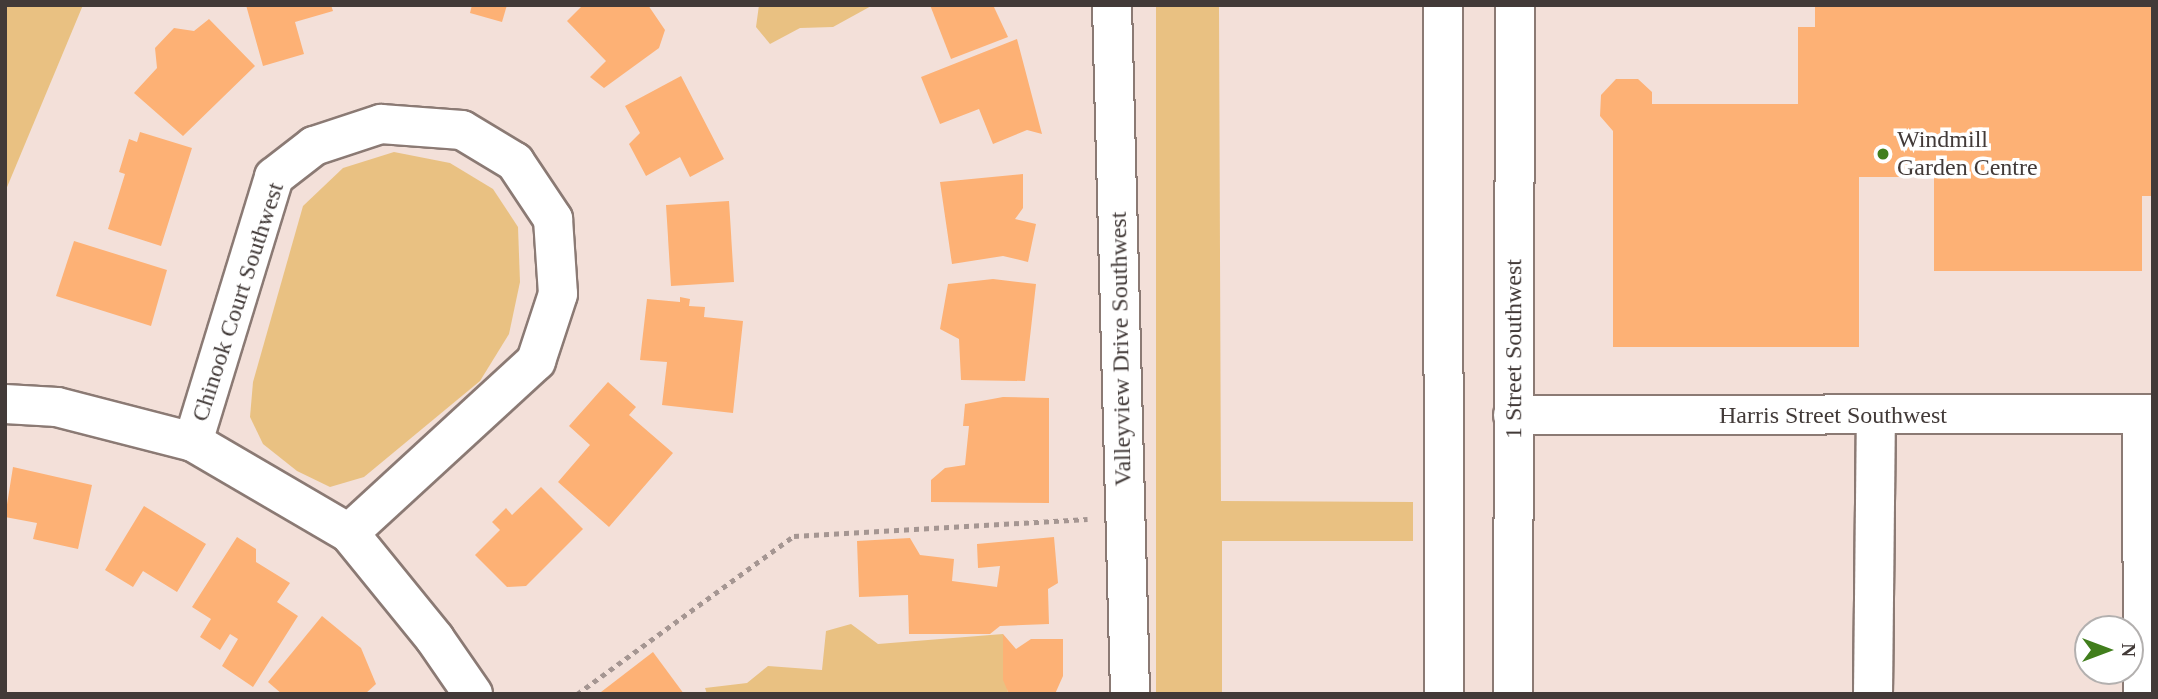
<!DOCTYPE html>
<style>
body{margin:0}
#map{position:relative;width:2158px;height:699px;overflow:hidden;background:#f3e0d9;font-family:Georgia,serif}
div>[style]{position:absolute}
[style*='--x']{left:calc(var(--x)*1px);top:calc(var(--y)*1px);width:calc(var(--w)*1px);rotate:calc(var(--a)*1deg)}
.green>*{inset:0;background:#e9c182}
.building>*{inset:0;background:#fdb175}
.path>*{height:4.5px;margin-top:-2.25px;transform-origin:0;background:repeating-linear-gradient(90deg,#a59692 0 5px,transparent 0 10px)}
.roads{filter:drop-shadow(2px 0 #8b7a74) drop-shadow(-2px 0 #8b7a74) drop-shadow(0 2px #8b7a74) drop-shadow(0 -2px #8b7a74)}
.minor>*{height:38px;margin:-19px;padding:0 19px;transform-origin:19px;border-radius:19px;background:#fff}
.dots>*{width:19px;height:19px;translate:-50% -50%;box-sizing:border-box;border:4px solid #fff;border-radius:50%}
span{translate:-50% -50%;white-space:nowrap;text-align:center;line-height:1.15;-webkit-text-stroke:7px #fff;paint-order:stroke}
.poi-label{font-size:24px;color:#423a38}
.left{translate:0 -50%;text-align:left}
.street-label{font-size:24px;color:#423a38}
.frame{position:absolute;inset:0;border:7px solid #423a38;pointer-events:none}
.north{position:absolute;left:2074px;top:615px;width:70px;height:70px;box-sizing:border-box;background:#fff;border:2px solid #b3b0af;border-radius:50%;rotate:90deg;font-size:19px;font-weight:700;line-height:28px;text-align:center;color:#423a38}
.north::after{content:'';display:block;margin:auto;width:24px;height:32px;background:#417e1c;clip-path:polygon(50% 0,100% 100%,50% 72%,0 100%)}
</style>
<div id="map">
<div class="green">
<i style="clip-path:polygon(5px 5px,83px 5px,5px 192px)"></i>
<i style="clip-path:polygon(759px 5px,873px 5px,833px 27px,800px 28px,770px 44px,756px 27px)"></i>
<i style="clip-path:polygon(1156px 5px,1219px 5px,1221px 501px,1413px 502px,1413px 541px,1222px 541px,1222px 694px,1156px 694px)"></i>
<i style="clip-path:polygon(394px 152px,450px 163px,493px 189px,518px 227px,520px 282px,509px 334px,480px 381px,364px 477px,330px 487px,297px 471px,263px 444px,250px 417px,253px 382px,303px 206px,343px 168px)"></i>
<i style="clip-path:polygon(851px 624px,878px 644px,1003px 634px,1008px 694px,707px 694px,705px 688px,747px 683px,768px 666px,822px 670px,826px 631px)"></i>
</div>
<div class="building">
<i style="clip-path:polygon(246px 5px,331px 5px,333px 11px,295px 22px,304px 54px,263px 66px)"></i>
<i style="clip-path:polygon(472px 5px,507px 5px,502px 22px,470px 13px)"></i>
<i style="clip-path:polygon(583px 5px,648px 5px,665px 30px,659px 48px,604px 88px,590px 77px,606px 61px,567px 21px)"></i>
<i style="clip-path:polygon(930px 5px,993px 5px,1008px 37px,951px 59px)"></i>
<i style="clip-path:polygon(1815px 5px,2153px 5px,2153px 196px,2142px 196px,2142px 271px,1934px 271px,1934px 177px,1859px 177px,1859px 347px,1613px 347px,1613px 131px,1600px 116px,1601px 95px,1616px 79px,1638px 79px,1652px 92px,1652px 104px,1798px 104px,1798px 27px,1815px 27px)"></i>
<i style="clip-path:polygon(209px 19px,255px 66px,183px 136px,134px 93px,157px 68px,155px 48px,174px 28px,194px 31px)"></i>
<i style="clip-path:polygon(1017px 39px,1042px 134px,1027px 130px,993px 144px,979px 109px,940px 124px,921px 77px)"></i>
<i style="clip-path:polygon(681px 76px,724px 159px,690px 177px,680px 157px,646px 176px,629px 144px,640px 133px,625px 106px)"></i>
<i style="clip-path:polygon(140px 132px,192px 148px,161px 246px,108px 229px,125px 174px,119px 172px,129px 139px,137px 142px)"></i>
<i style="clip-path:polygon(1023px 174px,1023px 208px,1015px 219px,1036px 224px,1028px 262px,1003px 256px,952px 264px,940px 182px)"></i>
<i style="clip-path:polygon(729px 201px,734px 282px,671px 286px,666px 205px)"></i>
<i style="clip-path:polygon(74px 241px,167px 270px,151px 326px,56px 296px)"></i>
<i style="clip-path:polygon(993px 279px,1036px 284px,1025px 381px,961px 380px,959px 339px,940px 329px,948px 284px)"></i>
<i style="clip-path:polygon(680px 297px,690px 299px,689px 306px,705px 307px,704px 317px,743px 321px,733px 413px,662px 405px,667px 362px,640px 360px,647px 299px,680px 302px)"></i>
<i style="clip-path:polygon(608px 382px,636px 407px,629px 415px,673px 453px,609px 527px,558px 482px,590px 445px,569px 426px)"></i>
<i style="clip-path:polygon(1003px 397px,1049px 398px,1049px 503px,931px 502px,931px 480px,945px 468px,965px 465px,969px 426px,963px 426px,965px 404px)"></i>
<i style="clip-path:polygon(13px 467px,92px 485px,78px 549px,33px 539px,37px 523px,5px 517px)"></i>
<i style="clip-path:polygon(541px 487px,583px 529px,526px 586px,507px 587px,475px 555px,500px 530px,492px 522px,506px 508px,512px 515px)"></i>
<i style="clip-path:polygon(144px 506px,206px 544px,177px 592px,143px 571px,133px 587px,105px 570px)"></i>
<i style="clip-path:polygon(237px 537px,256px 549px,256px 562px,290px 583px,277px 602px,298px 616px,253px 687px,222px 666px,238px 639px,230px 634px,220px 650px,200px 637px,211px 619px,192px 607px)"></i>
<i style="clip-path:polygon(1054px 537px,1058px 583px,1048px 589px,1049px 624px,1000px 626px,990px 634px,909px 634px,908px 595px,859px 597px,857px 541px,910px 538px,920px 555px,954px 559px,952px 581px,997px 587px,1000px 566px,978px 568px,977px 544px)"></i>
<i style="clip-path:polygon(322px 616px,361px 648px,376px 684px,365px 694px,282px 694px,268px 682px)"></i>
<i style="clip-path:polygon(1003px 634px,1016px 649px,1031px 639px,1063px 639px,1063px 676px,1055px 694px,1009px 694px,1003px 680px)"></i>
<i style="clip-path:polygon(653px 652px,684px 694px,602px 694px,601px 692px)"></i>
</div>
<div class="path">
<i style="--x:577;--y:694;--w:268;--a:-36.1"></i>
<i style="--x:794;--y:536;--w:294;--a:-3.3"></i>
</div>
<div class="roads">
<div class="minor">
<i style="--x:1112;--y:5;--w:689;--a:88.5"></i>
<i style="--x:1443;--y:5;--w:689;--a:89.92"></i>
<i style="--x:5;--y:404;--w:52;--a:3.3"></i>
<i style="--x:57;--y:407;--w:140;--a:14.4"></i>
<i style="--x:193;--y:442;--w:181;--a:30.3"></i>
<i style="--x:349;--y:533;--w:136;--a:50.9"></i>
<i style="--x:435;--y:639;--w:67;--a:55.4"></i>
<i style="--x:1513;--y:415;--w:640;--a:-0.09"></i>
<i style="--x:2142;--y:415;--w:279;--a:89.8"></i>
<i style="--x:193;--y:442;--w:277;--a:-73"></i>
<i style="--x:274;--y:177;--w:51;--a:-37.8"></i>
<i style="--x:314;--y:146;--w:71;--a:-18.2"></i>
<i style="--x:381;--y:124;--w:81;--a:4.2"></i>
<i style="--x:462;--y:130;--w:62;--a:31.1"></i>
<i style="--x:515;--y:162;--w:69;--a:56.3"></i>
<i style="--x:553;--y:219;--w:75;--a:86.2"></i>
<i style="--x:558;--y:294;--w:71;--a:108.2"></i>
<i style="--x:536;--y:361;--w:254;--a:137.4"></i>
<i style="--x:1513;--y:694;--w:689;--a:-89.83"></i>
<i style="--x:1873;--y:694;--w:277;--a:-89.4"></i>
</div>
</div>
<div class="dots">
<i style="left:1883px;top:154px;background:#417e1c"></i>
</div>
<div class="poi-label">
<span class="left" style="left:1897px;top:154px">Windmill<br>Garden Centre</span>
</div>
<div class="street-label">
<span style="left:238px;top:302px;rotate:-72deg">Chinook Court Southwest</span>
<span style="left:1121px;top:349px;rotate:-91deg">Valleyview Drive Southwest</span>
<span style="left:1514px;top:349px;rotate:-90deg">1 Street Southwest</span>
<span style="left:1833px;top:416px">Harris Street Southwest</span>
</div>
<div class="frame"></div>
<div class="north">N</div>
</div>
